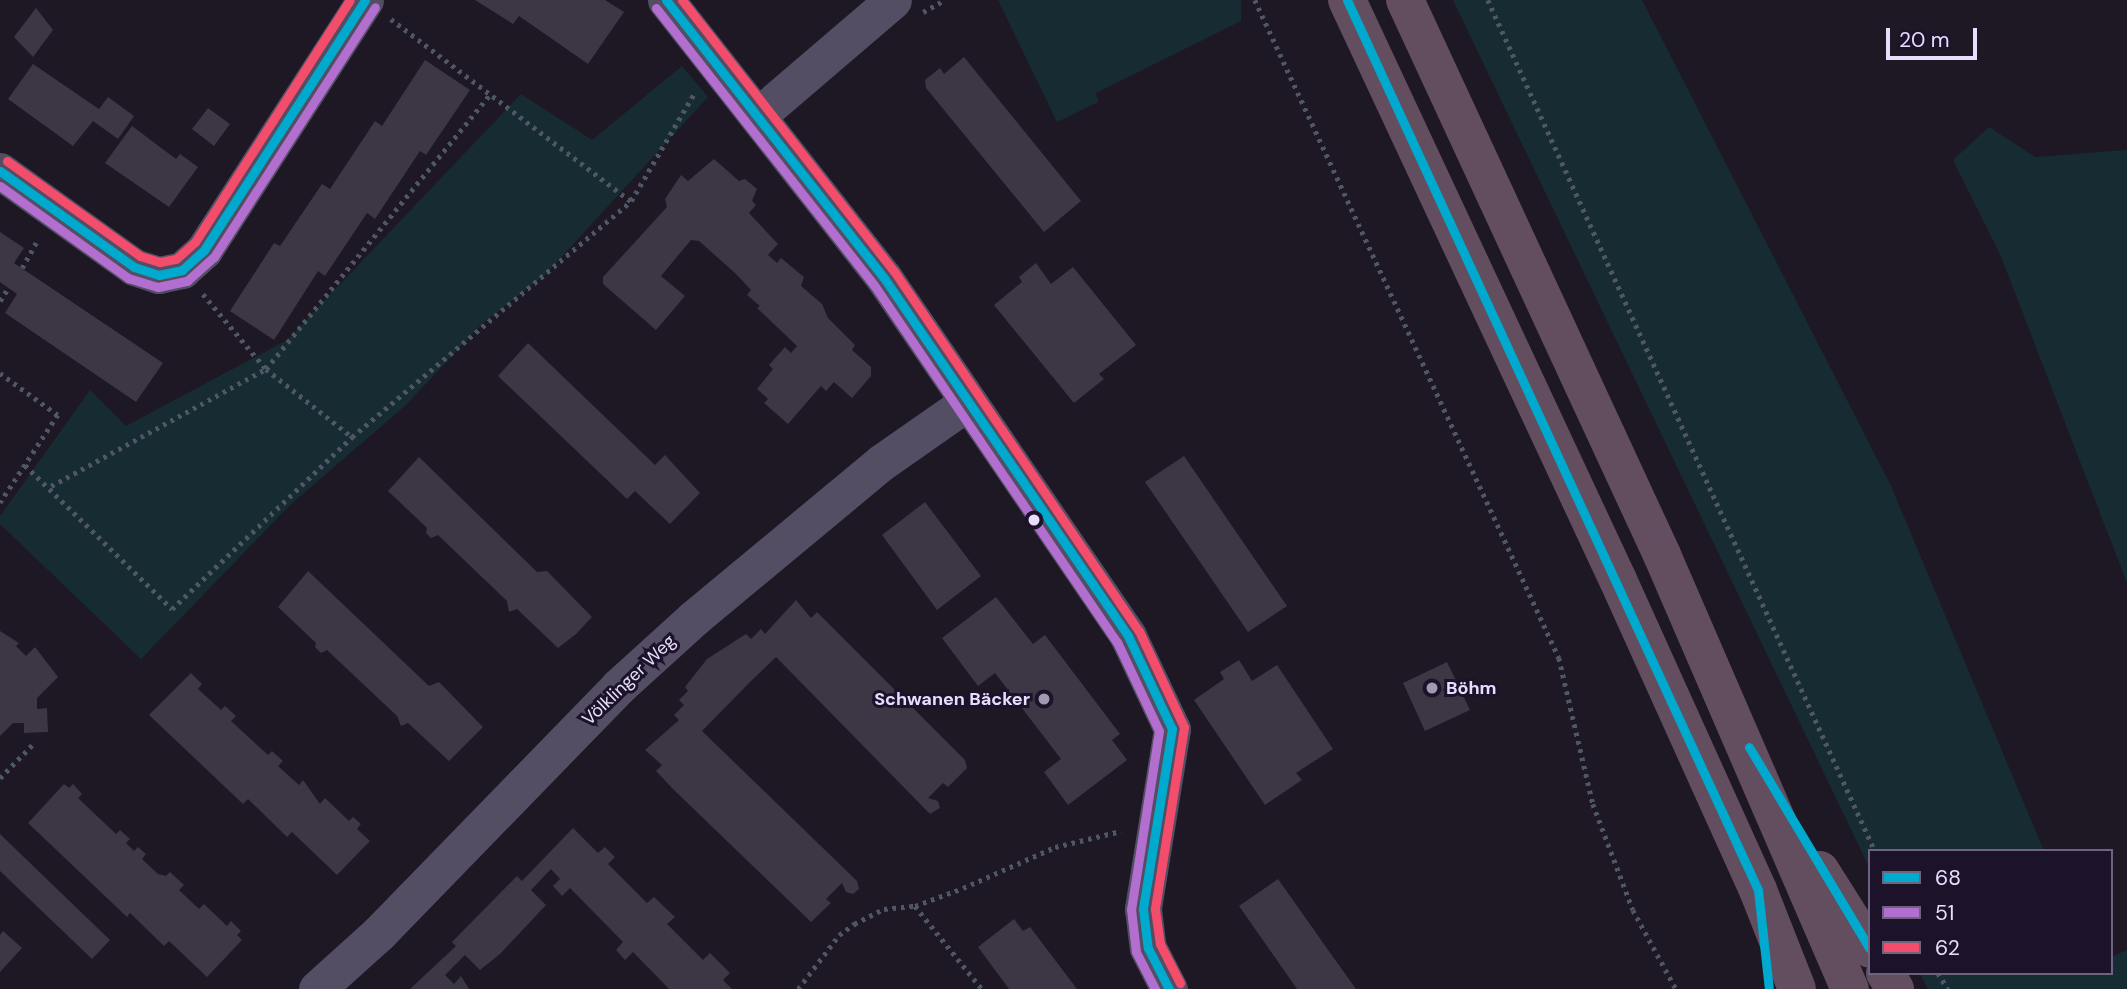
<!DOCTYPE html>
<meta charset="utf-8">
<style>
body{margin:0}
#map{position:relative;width:2127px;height:989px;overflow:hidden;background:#1d1824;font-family:"DM Sans",sans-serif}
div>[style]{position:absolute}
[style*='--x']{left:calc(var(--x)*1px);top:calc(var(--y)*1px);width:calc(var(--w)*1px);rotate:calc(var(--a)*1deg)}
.green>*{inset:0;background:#172c32}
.building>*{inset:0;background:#3c3645}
.path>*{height:4.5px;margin-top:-2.25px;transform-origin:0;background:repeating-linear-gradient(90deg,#4f5665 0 3.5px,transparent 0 8.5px)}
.street>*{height:37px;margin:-18.5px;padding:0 18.5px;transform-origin:18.5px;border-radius:18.5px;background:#534e64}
.highway>*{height:38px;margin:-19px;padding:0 19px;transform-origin:19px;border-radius:19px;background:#634e60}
.bus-1>*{height:9px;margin:-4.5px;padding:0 4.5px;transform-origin:4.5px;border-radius:4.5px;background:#00a9ce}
.bus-2>*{height:9px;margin:-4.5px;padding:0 4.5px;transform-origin:4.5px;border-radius:4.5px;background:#b36fd0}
.bus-3>*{height:9px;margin:-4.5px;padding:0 4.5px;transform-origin:4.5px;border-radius:4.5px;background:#f44d6c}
.dots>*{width:19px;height:19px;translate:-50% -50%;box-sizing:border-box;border:4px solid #1c122a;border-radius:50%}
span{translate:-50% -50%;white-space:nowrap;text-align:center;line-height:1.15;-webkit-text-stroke:6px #1c122a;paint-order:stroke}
.street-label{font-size:18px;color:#e8ddfd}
.poi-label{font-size:18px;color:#e8ddfd;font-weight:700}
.left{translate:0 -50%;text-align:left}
.right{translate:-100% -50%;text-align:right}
.legend{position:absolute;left:1868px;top:849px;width:245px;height:126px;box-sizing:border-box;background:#1c122a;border:2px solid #6e637e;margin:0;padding:9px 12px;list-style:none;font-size:21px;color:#e8ddfd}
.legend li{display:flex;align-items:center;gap:14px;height:35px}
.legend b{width:35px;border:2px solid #6e637e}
.scale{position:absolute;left:1886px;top:28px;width:91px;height:32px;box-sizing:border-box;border:4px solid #e8ddfd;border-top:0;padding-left:9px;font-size:21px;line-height:24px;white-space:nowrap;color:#e8ddfd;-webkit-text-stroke:5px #1c122a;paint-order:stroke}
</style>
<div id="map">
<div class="green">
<i style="clip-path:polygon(998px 0,1241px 0,1241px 21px,1096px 93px,1098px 102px,1057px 122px)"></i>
<i style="clip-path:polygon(1453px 0,1642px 0,1891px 486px,2044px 851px,1870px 851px,1870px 869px)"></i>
<i style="clip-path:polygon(682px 66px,708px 97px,544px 276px,483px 323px,406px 405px,290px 505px,141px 659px,0 524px,0 516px,90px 390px,126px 426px,287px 340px,521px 94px,592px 140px)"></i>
<i style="clip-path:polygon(1989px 127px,2035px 157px,2127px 150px,2127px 583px,2000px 254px,1953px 160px)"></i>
<i style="clip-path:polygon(2127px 950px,2127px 989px,1928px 989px,1920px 973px,2111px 973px,2111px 957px)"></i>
</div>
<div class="building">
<i style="clip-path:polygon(475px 0,605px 0,624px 12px,588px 64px,519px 16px,513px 24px)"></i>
<i style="clip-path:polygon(36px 8px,53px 30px,33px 57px,14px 37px)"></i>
<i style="clip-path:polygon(964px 57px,1081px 201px,1044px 232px,926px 88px,925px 80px,940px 68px,944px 74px)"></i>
<i style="clip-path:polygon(425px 60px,470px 90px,426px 155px,420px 151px,375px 219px,367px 213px,325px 276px,318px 271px,274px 340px,230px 311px,274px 243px,280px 246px,322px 184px,330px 189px,375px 121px,382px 126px)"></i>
<i style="clip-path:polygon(33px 64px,99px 109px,108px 97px,134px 116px,118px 139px,93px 121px,73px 146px,8px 99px)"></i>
<i style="clip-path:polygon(208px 108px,230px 124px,214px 146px,192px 129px)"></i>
<i style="clip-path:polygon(132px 126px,176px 159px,180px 154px,198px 167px,169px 207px,105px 163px)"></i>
<i style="clip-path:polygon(714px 159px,739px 181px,745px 179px,757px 189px,752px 201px,756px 205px,749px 213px,778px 244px,768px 255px,777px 263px,781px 258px,804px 277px,801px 286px,822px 304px,828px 318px,855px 345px,852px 350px,871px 367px,871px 376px,852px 398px,834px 382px,826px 391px,821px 386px,788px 424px,764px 403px,768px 399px,757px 389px,773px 369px,769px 365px,785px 347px,791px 353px,797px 346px,757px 308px,760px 306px,747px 295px,751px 290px,735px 273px,699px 241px,691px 240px,661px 276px,685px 296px,656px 330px,603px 284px,603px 277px,667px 207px,665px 199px,681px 175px,688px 181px)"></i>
<i style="clip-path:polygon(0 232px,24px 248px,14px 263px,163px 363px,136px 402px,5px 313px,17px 294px,0 282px)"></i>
<i style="clip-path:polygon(1036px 263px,1051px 284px,1073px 267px,1136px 345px,1099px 374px,1104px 379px,1074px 403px,994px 305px,1022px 282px,1019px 277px)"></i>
<i style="clip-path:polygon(528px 343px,655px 465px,665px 455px,700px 493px,670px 524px,635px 491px,627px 499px,498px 376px)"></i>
<i style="clip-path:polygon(1184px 456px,1287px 606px,1248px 632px,1145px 482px)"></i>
<i style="clip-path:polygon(419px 457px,537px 572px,547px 571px,592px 617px,576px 634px,558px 648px,517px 609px,509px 612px,507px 601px,438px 535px,431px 538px,426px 533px,427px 528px,388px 491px)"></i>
<i style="clip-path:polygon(925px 502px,981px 576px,937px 610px,882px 535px)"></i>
<i style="clip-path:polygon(308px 571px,429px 686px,439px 682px,483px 727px,449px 761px,408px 723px,401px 726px,397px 716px,327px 650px,321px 653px,315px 647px,316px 643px,278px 607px)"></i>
<i style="clip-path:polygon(996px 597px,1033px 644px,1045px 635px,1120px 734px,1112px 740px,1127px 760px,1068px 805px,1044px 772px,1061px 759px,995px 673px,978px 686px,942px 638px)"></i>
<i style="clip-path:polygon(796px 600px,811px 618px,817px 612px,965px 760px,967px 768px,948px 787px,943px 783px,928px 798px,938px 801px,940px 808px,930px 814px,776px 657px,751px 681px,702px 731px,857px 881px,859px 889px,853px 894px,846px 892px,842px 883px,826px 899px,831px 903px,811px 922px,673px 789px,656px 771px,662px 765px,645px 750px,679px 720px,674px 715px,684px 705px,679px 700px,688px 691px,685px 687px,707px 659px,746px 634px,751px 639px,761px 629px,765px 634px)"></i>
<i style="clip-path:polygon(0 631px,19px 643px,16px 646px,26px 656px,35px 647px,58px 677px,37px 698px,37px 709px,47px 708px,48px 732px,24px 733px,24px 723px,13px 723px,0 736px)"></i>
<i style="clip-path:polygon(1239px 660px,1252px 681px,1277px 665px,1333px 749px,1296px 773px,1302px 780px,1265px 805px,1194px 700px,1224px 679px,1220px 672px)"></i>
<i style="clip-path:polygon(1447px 662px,1470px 710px,1425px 731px,1403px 683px)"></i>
<i style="clip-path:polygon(191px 673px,202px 684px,198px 689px,221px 710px,225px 706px,236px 716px,231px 721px,268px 755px,272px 751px,283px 761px,278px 766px,299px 785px,303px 780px,320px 804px,325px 798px,349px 821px,353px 817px,361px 824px,357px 829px,370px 841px,337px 875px,292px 832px,287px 837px,248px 799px,243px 804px,149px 715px)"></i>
<i style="clip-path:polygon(64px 784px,69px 788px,73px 784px,82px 794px,78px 798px,116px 834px,120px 830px,130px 839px,126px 843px,134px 851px,138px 847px,146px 854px,142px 859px,158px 874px,166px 876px,170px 872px,184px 885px,179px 890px,199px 909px,204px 904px,227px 926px,231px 921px,241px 931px,237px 935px,242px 940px,207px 977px,169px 941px,164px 946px,130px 913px,127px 917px,28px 823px)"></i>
<i style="clip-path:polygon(573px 828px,598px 853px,605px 847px,615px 857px,608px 864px,647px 903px,654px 897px,675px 917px,667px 924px,703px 960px,710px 953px,730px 973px,723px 980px,732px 989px,669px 989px,633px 952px,625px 960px,616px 950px,623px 942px,570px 888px,562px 896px,553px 886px,560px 879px,551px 869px,531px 890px,546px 905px,500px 954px,480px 970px,465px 955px,445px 975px,454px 984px,461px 976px,469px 989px,410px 989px,456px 946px,452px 942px,517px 876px,522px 881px)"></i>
<i style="clip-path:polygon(0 834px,110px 940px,92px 959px,0 871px)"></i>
<i style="clip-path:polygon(1278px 879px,1331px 954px,1356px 989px,1297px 989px,1239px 906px)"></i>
<i style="clip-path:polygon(1014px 919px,1023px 931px,1030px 927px,1077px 989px,1009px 989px,978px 947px)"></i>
<i style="clip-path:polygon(3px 931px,22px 948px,0 972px,0 935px)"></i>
</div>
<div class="path">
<i style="--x:1255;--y:0;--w:725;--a:65.2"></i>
<i style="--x:1559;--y:658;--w:150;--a:76.9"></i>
<i style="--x:1593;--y:804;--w:113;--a:69.3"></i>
<i style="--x:1633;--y:910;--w:90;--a:61.4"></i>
<i style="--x:1488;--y:0;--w:935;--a:65.55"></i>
<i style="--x:923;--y:12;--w:25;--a:-29"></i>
<i style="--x:391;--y:19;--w:301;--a:37.2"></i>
<i style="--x:22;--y:268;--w:33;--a:-61"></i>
<i style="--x:203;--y:294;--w:98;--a:50"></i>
<i style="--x:266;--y:369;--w:356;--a:-50.8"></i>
<i style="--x:0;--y:301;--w:15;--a:-58"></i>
<i style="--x:0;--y:373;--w:72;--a:35.9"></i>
<i style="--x:58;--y:415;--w:105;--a:123.4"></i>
<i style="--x:25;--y:465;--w:206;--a:44.4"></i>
<i style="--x:172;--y:609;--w:249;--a:-43.7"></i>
<i style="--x:352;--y:437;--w:365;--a:-40.2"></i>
<i style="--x:631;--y:201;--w:126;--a:-59.6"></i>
<i style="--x:51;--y:486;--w:245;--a:-28.6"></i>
<i style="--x:266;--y:369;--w:110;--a:38.3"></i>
<i style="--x:0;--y:778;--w:46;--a:-45.9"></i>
<i style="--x:915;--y:906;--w:107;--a:51.1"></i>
<i style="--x:1938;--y:973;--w:19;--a:58"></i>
<i style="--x:798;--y:989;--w:68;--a:-52.8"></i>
<i style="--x:839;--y:935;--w:19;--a:-36"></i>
<i style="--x:854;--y:924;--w:34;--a:-27"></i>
<i style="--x:884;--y:909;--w:31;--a:-6"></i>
<i style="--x:915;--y:906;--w:51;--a:-20.6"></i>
<i style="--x:963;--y:888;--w:101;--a:-24"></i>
<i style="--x:1055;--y:847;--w:68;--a:-13.6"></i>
</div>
<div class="street">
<i style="--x:666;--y:0;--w:353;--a:51.9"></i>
<i style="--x:884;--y:278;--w:433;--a:55.7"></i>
<i style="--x:1128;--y:636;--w:103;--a:64.7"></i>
<i style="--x:1172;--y:729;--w:182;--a:99.2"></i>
<i style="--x:1143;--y:909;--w:39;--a:83"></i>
<i style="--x:1148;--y:948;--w:46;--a:62.9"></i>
<i style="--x:760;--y:114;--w:175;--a:-40.6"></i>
<i style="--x:0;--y:171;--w:165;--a:35.6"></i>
<i style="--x:134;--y:267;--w:26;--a:18"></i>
<i style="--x:159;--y:275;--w:24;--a:-12"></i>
<i style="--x:182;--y:270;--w:30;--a:-42"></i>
<i style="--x:204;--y:250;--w:297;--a:-57.2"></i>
<i style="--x:317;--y:989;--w:84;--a:-42.1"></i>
<i style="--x:379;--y:933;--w:343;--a:-45.8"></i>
<i style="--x:618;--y:687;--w:103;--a:-42.2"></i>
<i style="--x:694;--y:618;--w:244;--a:-39.7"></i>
<i style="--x:882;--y:462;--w:105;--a:-34.9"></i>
</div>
<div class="highway">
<i style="--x:1347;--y:0;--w:640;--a:64.96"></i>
<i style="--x:1618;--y:580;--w:340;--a:65.7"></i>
<i style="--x:1758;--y:890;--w:106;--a:68.5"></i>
<i style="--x:1405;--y:0;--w:612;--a:65.15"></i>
<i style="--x:1662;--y:555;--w:473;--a:66.6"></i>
<i style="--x:1820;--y:870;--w:93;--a:57.7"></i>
<i style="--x:1885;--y:973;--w:19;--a:58"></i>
</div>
<div class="bus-1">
<i style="--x:666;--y:0;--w:353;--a:51.9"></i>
<i style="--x:884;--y:278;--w:433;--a:55.7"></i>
<i style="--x:1128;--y:636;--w:103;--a:64.7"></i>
<i style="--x:1172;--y:729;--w:182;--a:99.2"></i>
<i style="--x:1143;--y:909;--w:39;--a:83"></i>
<i style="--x:1148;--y:948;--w:46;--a:62.9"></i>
<i style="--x:1347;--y:0;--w:980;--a:65.21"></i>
<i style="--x:1758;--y:890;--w:100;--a:83.7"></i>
<i style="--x:0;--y:171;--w:165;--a:35.6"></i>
<i style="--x:134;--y:267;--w:26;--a:18"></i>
<i style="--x:159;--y:275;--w:24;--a:-12"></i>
<i style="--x:182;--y:270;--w:30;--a:-42"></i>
<i style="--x:204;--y:250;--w:297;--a:-57.2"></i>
<i style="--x:1749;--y:747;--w:235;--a:59.1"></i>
</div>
<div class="bus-2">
<i style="--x:656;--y:8;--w:352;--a:51.8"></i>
<i style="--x:874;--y:285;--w:432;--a:55.8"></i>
<i style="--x:1117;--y:642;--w:98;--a:64.7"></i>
<i style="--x:1159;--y:731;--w:180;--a:98.9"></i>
<i style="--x:1131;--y:909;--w:43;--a:83.4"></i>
<i style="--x:1136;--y:952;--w:42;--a:62.8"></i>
<i style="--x:0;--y:186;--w:158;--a:35.7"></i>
<i style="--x:128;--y:278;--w:31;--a:17"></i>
<i style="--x:158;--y:287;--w:30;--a:-12"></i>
<i style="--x:187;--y:281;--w:36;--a:-42"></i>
<i style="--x:214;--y:257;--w:297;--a:-57.2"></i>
</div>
<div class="bus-3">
<i style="--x:682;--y:0;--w:344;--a:52"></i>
<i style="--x:894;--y:271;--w:435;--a:55.8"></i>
<i style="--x:1139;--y:631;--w:106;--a:64.9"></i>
<i style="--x:1184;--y:727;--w:184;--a:99.1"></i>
<i style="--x:1155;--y:909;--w:35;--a:82"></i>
<i style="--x:1160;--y:944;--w:44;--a:62.9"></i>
<i style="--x:7;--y:161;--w:163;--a:35.5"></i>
<i style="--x:140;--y:256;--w:21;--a:17"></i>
<i style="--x:160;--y:262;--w:16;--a:-11"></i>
<i style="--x:176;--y:259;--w:25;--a:-42"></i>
<i style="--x:195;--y:242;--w:287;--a:-57.4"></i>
</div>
<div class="dots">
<i style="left:1034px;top:520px;background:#e8ddfd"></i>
<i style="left:1432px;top:688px;background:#a198b1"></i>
<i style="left:1044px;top:699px;background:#a198b1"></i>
</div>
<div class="street-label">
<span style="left:629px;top:680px;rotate:-44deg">Völklinger Weg</span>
</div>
<div class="poi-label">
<span class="left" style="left:1446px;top:688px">Böhm</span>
<span class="right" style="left:1030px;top:699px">Schwanen Bäcker</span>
</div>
<ul class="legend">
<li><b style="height:9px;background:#00a9ce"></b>68</li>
<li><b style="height:9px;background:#b36fd0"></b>51</li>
<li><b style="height:9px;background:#f44d6c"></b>62</li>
</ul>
<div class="scale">20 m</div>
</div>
